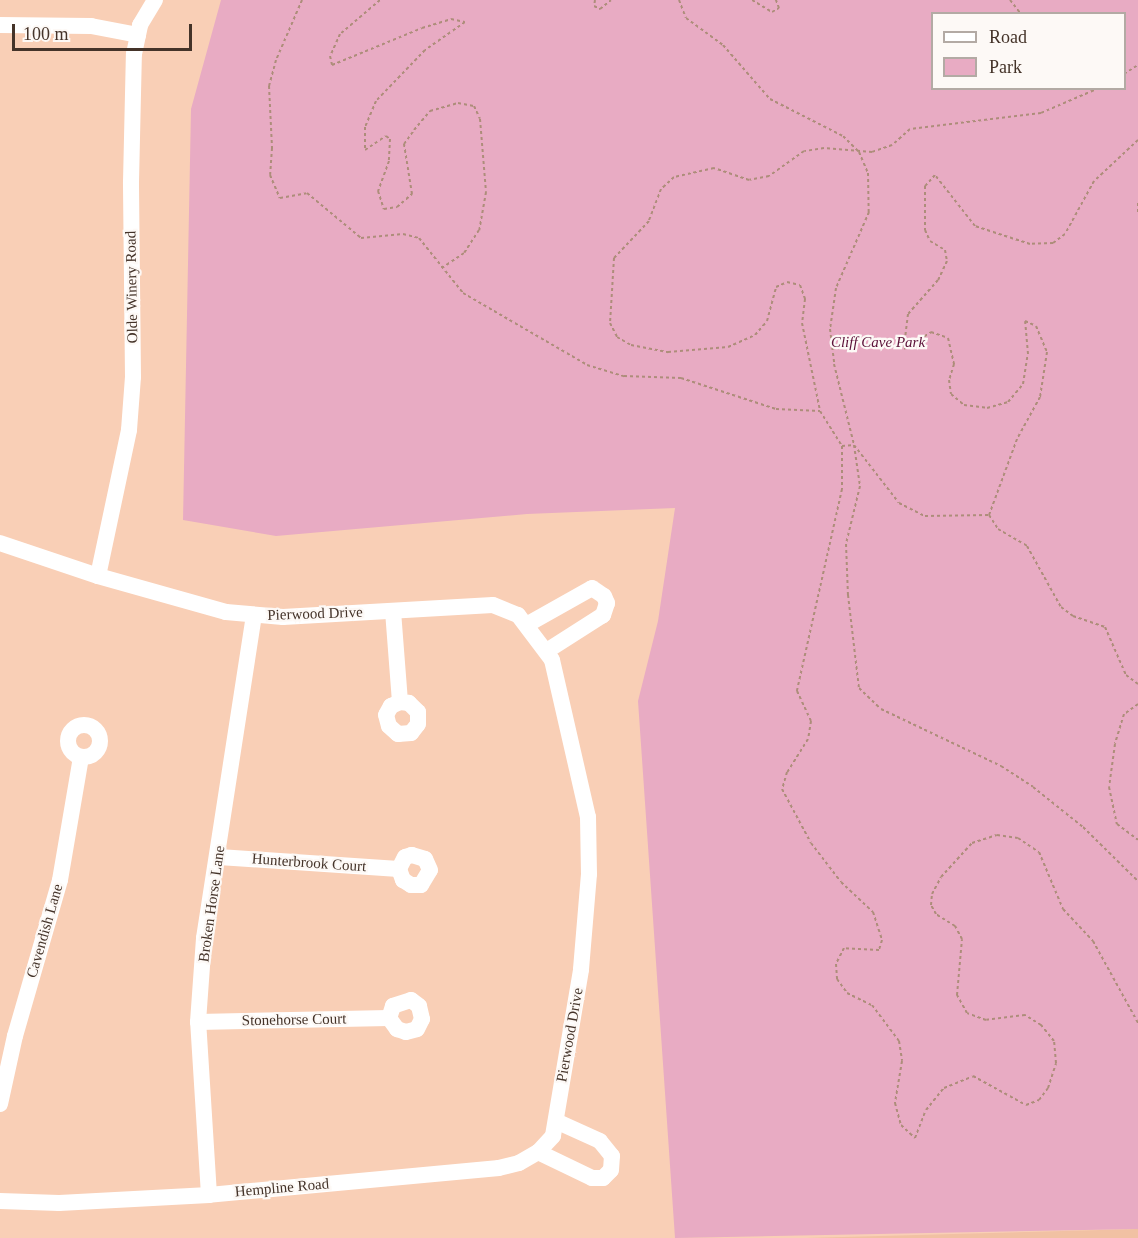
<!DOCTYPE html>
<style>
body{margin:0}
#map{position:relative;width:1138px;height:1238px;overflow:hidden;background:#f9cfb6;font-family:Georgia,serif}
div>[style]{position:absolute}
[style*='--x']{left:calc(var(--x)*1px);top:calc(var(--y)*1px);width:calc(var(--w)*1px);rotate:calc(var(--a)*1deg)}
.built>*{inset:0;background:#f1c1a3}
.green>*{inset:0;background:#e8abc3}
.path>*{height:2px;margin-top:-1px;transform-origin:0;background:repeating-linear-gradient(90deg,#ad8d7a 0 3px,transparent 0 6px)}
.minor>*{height:16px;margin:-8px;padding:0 8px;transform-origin:8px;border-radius:8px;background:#fff}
.minor>.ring{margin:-8px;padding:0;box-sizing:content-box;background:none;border:16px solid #fff;border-radius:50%}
span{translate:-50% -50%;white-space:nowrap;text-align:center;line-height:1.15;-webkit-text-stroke:4.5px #fdf9f6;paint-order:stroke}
.street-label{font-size:15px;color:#443329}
.park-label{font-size:15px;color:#5b1038;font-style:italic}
.legend{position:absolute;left:931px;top:12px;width:195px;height:78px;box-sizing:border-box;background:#fdf9f6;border:2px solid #b3aaa4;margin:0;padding:8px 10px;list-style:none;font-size:18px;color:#443329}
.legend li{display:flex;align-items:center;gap:12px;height:30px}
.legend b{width:30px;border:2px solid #b3aaa4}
.scale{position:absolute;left:12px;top:24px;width:180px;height:27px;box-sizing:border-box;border:3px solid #443329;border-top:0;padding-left:8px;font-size:18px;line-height:21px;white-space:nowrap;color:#443329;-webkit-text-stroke:4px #fdf9f6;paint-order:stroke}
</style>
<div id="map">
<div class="built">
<i style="clip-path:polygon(1138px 1229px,1138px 1238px,806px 1238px)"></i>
</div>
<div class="green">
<i style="clip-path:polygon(evenodd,221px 0,1138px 0,1138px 1229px,675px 1238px,638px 701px,658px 621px,675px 508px,527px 514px,276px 536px,183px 520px,191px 109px,221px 0,932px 14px,1124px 14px,1124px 88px,932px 88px,932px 14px)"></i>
</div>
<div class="path">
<i style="--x:302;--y:0;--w:65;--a:113.4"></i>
<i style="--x:276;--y:60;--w:27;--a:105"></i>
<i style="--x:269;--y:86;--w:62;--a:87.2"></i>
<i style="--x:272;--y:148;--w:27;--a:94"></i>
<i style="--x:270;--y:175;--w:25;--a:67"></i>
<i style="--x:280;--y:198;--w:27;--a:-10"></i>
<i style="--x:307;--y:193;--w:70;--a:39.8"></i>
<i style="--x:361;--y:238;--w:42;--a:-5.4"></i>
<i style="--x:403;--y:234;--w:16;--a:14"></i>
<i style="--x:419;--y:238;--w:70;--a:51.3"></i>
<i style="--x:463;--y:293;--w:143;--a:30.1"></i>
<i style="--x:587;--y:365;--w:39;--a:17"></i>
<i style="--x:624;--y:376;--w:57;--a:2"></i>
<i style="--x:681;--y:378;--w:100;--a:18.1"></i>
<i style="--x:776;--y:409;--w:44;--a:2.6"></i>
<i style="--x:380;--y:0;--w:52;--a:139.6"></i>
<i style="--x:340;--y:34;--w:24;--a:114"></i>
<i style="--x:330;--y:56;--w:9;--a:77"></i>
<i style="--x:332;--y:65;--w:97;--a:-22.3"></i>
<i style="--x:422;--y:28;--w:30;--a:-17"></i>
<i style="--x:451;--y:19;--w:14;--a:12"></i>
<i style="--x:465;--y:22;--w:49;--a:145"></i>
<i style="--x:425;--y:50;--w:71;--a:133.9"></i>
<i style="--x:376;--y:101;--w:28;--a:113"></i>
<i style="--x:365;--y:127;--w:23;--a:90"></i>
<i style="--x:365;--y:150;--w:25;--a:-34"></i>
<i style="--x:386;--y:136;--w:5;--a:37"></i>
<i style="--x:390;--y:139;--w:22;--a:93"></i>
<i style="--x:389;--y:161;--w:32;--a:110"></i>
<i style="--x:378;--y:191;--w:19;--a:72"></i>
<i style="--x:384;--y:209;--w:13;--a:-9"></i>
<i style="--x:397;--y:207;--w:20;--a:-41"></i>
<i style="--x:412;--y:194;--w:51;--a:-99.1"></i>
<i style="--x:404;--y:144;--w:17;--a:-54"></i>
<i style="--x:414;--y:130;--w:25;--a:-50"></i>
<i style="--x:430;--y:111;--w:29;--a:-16"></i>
<i style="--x:458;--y:103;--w:16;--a:11"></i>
<i style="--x:474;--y:106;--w:14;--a:65"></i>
<i style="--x:480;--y:119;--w:73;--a:85.3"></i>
<i style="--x:486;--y:192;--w:39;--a:100"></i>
<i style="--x:479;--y:230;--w:27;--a:123"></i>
<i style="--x:464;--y:253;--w:27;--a:146"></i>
<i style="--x:595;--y:0;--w:6;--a:99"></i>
<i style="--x:594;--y:6;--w:7;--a:27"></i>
<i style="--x:600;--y:9;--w:14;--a:-39"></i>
<i style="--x:679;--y:0;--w:19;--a:69"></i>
<i style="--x:686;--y:18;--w:46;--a:36.1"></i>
<i style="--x:723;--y:45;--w:72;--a:49"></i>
<i style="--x:770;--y:99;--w:82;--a:26.9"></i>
<i style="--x:843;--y:136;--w:23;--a:45"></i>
<i style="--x:859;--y:152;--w:23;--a:67"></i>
<i style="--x:868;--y:173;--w:39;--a:89"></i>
<i style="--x:869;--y:212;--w:83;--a:113.5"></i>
<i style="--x:836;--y:288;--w:41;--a:98.3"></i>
<i style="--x:830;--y:329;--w:35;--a:83"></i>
<i style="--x:834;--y:364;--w:83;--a:76.1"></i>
<i style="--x:854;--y:445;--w:41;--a:81.7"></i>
<i style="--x:860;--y:486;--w:60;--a:103.6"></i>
<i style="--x:846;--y:544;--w:51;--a:87.8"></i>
<i style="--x:848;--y:595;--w:94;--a:83.3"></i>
<i style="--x:859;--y:688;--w:30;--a:44"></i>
<i style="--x:881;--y:709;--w:133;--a:25.4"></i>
<i style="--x:1001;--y:766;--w:38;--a:33"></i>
<i style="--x:1033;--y:787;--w:64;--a:38.7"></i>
<i style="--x:1083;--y:827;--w:77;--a:44.5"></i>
<i style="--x:752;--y:0;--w:23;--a:31"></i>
<i style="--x:772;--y:12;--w:8;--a:-30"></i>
<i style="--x:779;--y:8;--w:9;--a:-111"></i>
<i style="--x:1010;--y:0;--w:18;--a:52"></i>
<i style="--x:1124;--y:74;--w:17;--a:-33"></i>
<i style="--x:1099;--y:88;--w:63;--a:156.7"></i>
<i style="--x:1041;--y:113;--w:132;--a:173"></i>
<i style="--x:910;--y:129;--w:24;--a:138"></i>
<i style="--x:892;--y:145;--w:21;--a:161"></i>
<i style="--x:872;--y:152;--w:48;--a:-175.2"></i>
<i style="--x:824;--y:148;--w:20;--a:171"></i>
<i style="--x:804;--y:151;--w:43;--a:144.5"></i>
<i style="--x:769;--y:176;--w:20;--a:169"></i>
<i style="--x:749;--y:180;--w:37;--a:-161"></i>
<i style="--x:714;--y:168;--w:41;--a:167.3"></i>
<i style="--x:674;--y:177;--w:18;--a:137"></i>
<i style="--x:661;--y:189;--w:34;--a:111"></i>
<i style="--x:649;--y:221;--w:51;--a:133.4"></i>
<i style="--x:614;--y:258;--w:65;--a:93.5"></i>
<i style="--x:610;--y:323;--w:16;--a:63"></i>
<i style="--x:617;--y:337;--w:16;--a:30"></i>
<i style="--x:631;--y:345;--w:38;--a:11"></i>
<i style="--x:668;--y:352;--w:60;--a:-4.8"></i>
<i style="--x:728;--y:347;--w:30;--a:-24"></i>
<i style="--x:755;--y:335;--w:18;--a:-49"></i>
<i style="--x:767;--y:321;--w:35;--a:-75"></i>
<i style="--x:776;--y:287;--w:12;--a:-24"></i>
<i style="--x:787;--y:282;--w:13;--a:13"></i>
<i style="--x:800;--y:285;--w:15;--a:70"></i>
<i style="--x:805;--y:299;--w:24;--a:97"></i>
<i style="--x:802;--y:323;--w:90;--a:78.4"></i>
<i style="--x:820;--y:411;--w:41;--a:57.8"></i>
<i style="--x:842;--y:446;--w:43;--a:90"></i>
<i style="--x:842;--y:489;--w:207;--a:102.6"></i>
<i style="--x:797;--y:691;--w:33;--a:65"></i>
<i style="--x:811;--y:721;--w:18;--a:99"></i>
<i style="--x:808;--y:739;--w:39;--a:122"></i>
<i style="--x:787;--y:772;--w:18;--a:106"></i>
<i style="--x:782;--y:789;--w:61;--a:61.8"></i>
<i style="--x:811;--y:843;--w:49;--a:52.4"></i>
<i style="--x:841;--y:882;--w:44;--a:43.2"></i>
<i style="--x:873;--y:912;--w:29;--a:72"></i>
<i style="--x:882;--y:940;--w:10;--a:107"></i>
<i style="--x:879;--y:950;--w:35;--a:-177"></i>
<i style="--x:844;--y:948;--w:18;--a:117"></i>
<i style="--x:836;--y:964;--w:15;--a:86"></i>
<i style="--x:837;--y:979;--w:17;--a:54"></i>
<i style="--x:847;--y:993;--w:28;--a:26"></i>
<i style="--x:872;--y:1005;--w:45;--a:53.1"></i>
<i style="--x:899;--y:1041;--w:20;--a:81"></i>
<i style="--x:902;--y:1061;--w:43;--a:99.5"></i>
<i style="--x:895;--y:1103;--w:23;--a:75"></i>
<i style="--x:901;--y:1125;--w:19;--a:43"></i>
<i style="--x:915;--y:1138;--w:30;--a:-69"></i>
<i style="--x:926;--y:1110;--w:28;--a:-51"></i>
<i style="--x:944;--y:1088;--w:31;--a:-22"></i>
<i style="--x:973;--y:1076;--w:60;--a:28.7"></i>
<i style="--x:1026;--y:1105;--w:14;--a:-21"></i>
<i style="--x:1039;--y:1100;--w:15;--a:-53"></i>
<i style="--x:1048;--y:1088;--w:26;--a:-72"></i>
<i style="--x:1056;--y:1063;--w:22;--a:-95"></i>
<i style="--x:1054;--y:1041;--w:21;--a:-129"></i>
<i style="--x:1041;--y:1025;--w:19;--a:-148"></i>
<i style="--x:1025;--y:1015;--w:39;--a:173"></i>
<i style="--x:986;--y:1020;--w:20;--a:-160"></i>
<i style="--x:967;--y:1013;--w:21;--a:-119"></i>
<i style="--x:957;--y:995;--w:56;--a:-84.9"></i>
<i style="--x:962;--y:939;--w:15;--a:-118"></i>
<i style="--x:955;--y:926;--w:22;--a:-148"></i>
<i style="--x:936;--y:914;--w:10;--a:-119"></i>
<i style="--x:931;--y:905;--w:11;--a:-85"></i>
<i style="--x:932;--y:894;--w:19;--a:-62"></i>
<i style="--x:941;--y:877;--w:46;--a:-47.6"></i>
<i style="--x:972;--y:843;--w:26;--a:-18"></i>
<i style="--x:997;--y:835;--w:21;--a:8"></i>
<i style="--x:1018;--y:838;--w:25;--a:34"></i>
<i style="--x:1039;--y:852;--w:62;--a:67.2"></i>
<i style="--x:1063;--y:909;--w:44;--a:46.8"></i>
<i style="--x:1093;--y:941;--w:94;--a:61.2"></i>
<i style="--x:1138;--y:140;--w:60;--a:137"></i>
<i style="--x:1094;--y:181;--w:60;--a:118.7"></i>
<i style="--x:1065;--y:234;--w:15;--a:143"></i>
<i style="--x:1053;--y:243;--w:23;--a:178"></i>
<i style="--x:1030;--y:244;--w:58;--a:-161.9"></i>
<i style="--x:975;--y:226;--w:65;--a:-128.1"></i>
<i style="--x:935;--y:175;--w:15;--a:132"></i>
<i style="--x:925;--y:186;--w:44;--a:90"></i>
<i style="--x:925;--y:230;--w:12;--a:66"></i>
<i style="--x:930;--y:241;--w:17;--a:31"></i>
<i style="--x:945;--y:250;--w:11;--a:80"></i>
<i style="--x:947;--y:261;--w:21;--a:115"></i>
<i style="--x:938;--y:280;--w:45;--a:131.4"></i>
<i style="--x:908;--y:314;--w:35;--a:97"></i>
<i style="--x:904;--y:349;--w:32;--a:-32"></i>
<i style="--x:931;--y:332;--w:18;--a:19"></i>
<i style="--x:948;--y:338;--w:27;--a:77"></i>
<i style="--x:954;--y:364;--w:17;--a:107"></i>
<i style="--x:949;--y:380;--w:14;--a:82"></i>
<i style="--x:951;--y:394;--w:17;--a:40"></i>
<i style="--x:964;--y:405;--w:23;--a:7"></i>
<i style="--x:987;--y:408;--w:22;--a:-16"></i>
<i style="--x:1008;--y:402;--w:23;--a:-50"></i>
<i style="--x:1023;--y:384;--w:30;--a:-81"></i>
<i style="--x:1028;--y:354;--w:33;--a:-95"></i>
<i style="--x:1025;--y:321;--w:12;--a:24"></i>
<i style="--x:1036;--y:326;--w:28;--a:67"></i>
<i style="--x:1047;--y:352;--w:46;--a:98.8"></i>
<i style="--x:1040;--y:397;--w:48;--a:118.7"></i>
<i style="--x:1017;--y:439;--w:81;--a:110.2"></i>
<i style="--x:989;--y:515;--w:17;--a:57"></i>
<i style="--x:998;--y:529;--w:34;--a:30"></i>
<i style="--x:1027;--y:546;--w:70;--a:60.9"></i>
<i style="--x:1061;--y:607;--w:15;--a:37"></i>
<i style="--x:1073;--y:616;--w:34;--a:19"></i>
<i style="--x:1105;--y:627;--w:52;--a:66.4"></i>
<i style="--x:1126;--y:675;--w:15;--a:37"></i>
<i style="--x:1138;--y:203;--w:12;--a:90"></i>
<i style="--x:842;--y:446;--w:12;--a:-5"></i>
<i style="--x:854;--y:445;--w:73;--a:52.2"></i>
<i style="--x:899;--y:503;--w:29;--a:27"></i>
<i style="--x:925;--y:516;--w:64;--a:-0.9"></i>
<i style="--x:1138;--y:704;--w:17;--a:144"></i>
<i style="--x:1124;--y:714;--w:31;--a:107"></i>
<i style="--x:1115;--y:744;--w:43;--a:97.9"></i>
<i style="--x:1109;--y:787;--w:38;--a:78"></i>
<i style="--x:1117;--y:824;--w:26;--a:37"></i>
</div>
<div class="minor">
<i style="--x:0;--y:25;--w:91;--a:0.6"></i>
<i style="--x:91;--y:26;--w:48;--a:10.8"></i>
<i style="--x:0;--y:543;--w:103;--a:18.6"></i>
<i style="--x:98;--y:576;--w:133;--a:15.7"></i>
<i style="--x:226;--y:612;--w:57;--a:5"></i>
<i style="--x:283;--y:617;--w:210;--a:-3.3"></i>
<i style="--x:493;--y:605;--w:27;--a:22"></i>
<i style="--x:518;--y:615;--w:56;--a:52.9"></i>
<i style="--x:552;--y:660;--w:161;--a:77.1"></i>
<i style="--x:588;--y:817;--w:57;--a:89"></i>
<i style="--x:589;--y:874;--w:96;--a:94.8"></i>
<i style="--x:581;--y:970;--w:168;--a:99.6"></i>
<i style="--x:553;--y:1136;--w:22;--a:133"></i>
<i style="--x:538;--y:1152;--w:22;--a:150"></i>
<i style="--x:519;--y:1163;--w:21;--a:166"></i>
<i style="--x:499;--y:1168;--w:291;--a:174.7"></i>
<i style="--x:209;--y:1195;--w:150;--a:176.9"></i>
<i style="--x:59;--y:1203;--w:59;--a:-178.1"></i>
<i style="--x:98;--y:576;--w:149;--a:-78"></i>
<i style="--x:129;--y:430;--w:53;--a:-85.7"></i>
<i style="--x:133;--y:377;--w:195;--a:-90.6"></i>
<i style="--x:131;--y:182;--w:128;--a:-88.7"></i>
<i style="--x:134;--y:54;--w:30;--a:-78"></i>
<i style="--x:140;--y:25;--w:29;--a:-59"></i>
<i style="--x:393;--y:611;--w:91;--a:85.6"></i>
<i style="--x:400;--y:702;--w:10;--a:156"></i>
<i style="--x:391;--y:706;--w:10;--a:119"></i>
<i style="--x:386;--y:715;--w:11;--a:75"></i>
<i style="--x:389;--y:726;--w:12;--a:42"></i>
<i style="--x:398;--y:734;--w:13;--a:-4"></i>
<i style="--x:411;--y:733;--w:11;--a:-52"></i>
<i style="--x:418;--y:724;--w:12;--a:-90"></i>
<i style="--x:418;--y:712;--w:13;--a:-135"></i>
<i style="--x:409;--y:703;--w:9;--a:-174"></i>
<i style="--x:528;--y:624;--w:73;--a:-29.4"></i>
<i style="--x:592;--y:588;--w:14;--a:34"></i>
<i style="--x:604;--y:596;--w:8;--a:67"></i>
<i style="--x:607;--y:603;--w:13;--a:108"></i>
<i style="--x:603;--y:615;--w:65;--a:147.5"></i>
<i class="ring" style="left:68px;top:725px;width:16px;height:16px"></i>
<i style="--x:219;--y:857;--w:180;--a:3.8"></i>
<i style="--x:399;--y:869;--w:12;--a:70"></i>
<i style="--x:403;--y:880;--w:9;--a:32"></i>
<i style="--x:411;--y:885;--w:10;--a:0"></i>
<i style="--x:421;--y:885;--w:17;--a:-59"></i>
<i style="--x:430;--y:870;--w:12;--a:-114"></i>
<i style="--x:425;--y:859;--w:14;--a:-163"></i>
<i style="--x:412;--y:855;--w:7;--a:164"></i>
<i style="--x:405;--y:857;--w:13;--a:117"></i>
<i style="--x:198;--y:1022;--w:191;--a:-1.2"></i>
<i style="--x:389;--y:1018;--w:14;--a:54"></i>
<i style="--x:397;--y:1029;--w:9;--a:18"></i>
<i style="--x:406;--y:1032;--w:11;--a:-15"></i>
<i style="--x:417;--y:1029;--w:11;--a:-63"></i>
<i style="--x:422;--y:1019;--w:13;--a:-103"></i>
<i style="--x:419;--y:1006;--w:10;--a:-143"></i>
<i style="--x:411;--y:1000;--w:19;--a:162"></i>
<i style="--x:393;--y:1006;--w:13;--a:108"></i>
<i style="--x:0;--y:1104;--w:70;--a:-77.6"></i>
<i style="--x:15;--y:1036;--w:162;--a:-73.9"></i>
<i style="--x:60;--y:880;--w:125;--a:-80.3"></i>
<i style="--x:538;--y:1152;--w:60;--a:25.7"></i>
<i style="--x:592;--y:1178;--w:11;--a:0"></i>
<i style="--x:603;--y:1178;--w:11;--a:-45"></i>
<i style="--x:611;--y:1170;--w:14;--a:-86"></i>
<i style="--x:612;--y:1156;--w:19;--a:-129"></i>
<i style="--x:600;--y:1141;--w:48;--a:-155.6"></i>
<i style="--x:209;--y:1195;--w:173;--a:-93.6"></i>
<i style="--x:198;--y:1022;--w:84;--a:-85.9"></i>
<i style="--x:204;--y:938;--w:327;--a:-81.2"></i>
</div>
<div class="street-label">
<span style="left:132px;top:287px;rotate:-91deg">Olde Winery Road</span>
<span style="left:315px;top:614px;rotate:-2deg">Pierwood Drive</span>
<span style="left:309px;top:863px;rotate:4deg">Hunterbrook Court</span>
<span style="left:212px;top:904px;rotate:-82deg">Broken Horse Lane</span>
<span style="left:45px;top:931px;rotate:-74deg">Cavendish Lane</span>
<span style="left:294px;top:1020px;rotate:-1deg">Stonehorse Court</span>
<span style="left:570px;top:1035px;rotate:-80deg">Pierwood Drive</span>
<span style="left:282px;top:1188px;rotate:-5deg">Hempline Road</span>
</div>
<div class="park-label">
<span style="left:878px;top:343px">Cliff Cave Park</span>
</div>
<ul class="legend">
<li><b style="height:8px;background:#fff"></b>Road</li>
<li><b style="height:16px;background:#e8abc3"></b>Park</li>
</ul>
<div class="scale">100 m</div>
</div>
